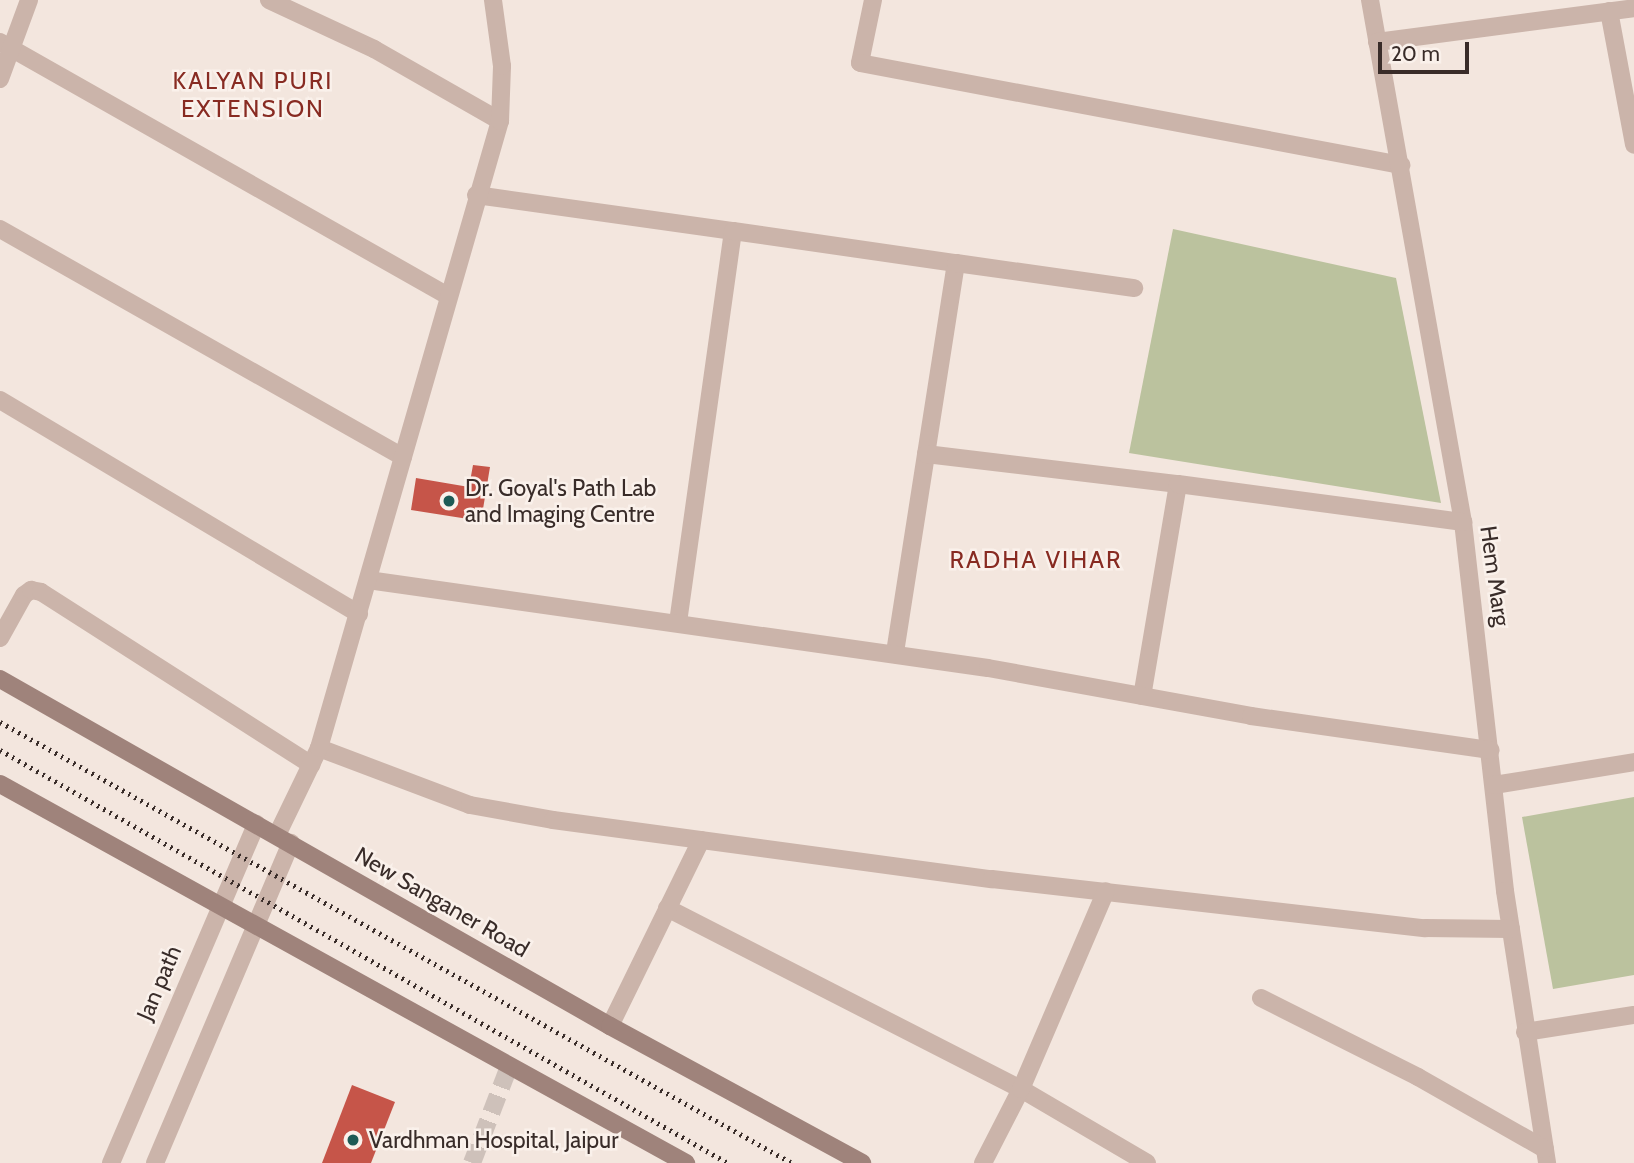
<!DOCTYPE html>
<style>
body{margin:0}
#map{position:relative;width:1634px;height:1163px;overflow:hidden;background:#f3e6de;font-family:Cabin,sans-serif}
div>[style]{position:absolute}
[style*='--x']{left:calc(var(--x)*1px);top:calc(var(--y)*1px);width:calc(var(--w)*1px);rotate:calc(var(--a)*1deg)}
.green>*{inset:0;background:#bbc29e}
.building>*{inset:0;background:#c65549}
.minor-tunnel>*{height:18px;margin-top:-9px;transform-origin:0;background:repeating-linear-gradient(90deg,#cec1ba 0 18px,transparent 0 27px)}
.minor>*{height:18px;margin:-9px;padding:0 9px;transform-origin:9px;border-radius:9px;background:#cbb4aa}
.tertiary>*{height:18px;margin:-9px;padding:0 9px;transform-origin:9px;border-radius:9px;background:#cbb4aa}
.secondary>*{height:18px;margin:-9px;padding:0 9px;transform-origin:9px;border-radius:9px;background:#9f837b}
.rail>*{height:5px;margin-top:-2.5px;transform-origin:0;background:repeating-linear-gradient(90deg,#392c29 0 2px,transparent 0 7px)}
.dots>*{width:19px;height:19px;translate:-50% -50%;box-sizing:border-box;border:4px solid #faf1eb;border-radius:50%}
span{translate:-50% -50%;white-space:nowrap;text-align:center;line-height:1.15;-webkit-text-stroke:5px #faf1eb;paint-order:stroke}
.poi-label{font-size:23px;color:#392c29}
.left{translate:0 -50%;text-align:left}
.street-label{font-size:23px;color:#392c29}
.neighbourhood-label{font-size:24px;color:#882b22;letter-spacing:2px}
.scale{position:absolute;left:1378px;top:42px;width:91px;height:32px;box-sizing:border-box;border:4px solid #392c29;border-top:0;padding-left:9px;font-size:21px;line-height:24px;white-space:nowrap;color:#392c29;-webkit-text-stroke:5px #faf1eb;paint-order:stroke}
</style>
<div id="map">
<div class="green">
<i style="clip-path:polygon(1173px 229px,1396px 278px,1441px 503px,1129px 453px)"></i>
<i style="clip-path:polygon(1634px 797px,1634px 975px,1553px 989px,1522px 817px)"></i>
</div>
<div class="building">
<i style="clip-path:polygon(473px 465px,490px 467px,481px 521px,411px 510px,416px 478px,469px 487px)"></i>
<i style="clip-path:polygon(352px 1085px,395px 1102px,371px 1163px,322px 1163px)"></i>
</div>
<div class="minor-tunnel">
<i style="--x:472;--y:1163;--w:106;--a:-69"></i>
</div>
<div class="minor">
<i style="--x:269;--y:0;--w:116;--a:25"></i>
<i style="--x:374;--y:49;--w:145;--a:29.7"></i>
<i style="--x:873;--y:0;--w:64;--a:101.7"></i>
<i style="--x:860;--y:63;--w:551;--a:10.68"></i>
<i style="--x:1370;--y:0;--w:530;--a:79.9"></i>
<i style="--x:1463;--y:522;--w:371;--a:83.5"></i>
<i style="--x:1505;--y:891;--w:275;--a:81.2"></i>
<i style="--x:1609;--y:11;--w:136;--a:79.4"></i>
<i style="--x:0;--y:42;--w:515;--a:29.55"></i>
<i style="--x:1377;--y:42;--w:259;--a:-7.5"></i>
<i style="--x:0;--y:79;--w:84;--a:-69.8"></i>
<i style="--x:476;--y:195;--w:260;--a:8"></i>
<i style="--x:733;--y:231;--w:395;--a:98"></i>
<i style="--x:0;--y:229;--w:463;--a:29.5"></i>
<i style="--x:733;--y:231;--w:225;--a:8.2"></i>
<i style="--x:956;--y:263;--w:396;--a:98.9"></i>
<i style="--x:956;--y:263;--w:180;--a:8"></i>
<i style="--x:0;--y:400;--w:418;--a:30.8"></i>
<i style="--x:926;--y:454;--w:254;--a:6.8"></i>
<i style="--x:1178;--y:484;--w:215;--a:99.6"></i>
<i style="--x:1178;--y:484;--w:288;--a:7.6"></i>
<i style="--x:368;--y:580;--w:626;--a:8.08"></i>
<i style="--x:988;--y:668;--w:267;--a:10.3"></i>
<i style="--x:1251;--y:716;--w:242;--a:8.1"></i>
<i style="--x:0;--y:638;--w:49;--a:-60.8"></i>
<i style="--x:24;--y:595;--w:9;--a:-36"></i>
<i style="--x:31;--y:590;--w:10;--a:11"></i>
<i style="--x:41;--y:592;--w:321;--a:32.6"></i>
<i style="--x:319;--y:748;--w:161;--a:20.7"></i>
<i style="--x:470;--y:805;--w:84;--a:10.2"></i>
<i style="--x:553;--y:820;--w:443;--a:7.7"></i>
<i style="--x:992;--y:879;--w:436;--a:6.5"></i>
<i style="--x:1425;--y:928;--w:86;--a:0.7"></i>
<i style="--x:1494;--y:785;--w:142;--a:-9.3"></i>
<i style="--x:277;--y:835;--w:97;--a:-64.2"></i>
<i style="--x:319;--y:748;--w:653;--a:-73.9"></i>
<i style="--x:500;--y:121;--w:55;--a:-87.9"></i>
<i style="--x:502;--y:66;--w:67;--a:-97.8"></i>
<i style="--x:667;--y:908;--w:398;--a:27.1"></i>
<i style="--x:1021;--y:1089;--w:146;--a:30.4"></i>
<i style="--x:1261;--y:998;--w:176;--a:26.7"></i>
<i style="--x:1418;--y:1077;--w:146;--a:29.6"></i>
<i style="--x:610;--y:1026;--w:207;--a:-63.9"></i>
<i style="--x:1525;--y:1032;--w:110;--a:-8.9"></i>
<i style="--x:983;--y:1163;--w:83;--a:-62.8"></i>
<i style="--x:1021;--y:1089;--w:215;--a:-66.8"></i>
</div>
<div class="tertiary">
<i style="--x:111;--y:1163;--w:369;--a:-66.8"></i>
<i style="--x:155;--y:1163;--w:348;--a:-67"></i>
</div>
<div class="secondary">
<i style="--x:0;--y:679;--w:702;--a:29.63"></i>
<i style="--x:610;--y:1026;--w:287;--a:28.5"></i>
<i style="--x:0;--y:784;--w:784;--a:28.92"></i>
</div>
<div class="rail">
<i style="--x:0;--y:722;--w:907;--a:29.11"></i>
<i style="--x:0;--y:750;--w:837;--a:29.57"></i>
</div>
<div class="dots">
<i style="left:449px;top:501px;background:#1e5b56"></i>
<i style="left:353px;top:1140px;background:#1e5b56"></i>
</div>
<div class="poi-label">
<span class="left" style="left:465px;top:501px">Dr. Goyal's Path Lab<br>and Imaging Centre</span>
<span class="left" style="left:369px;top:1140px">Vardhman Hospital, Jaipur</span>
</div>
<div class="street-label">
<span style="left:1495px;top:576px;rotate:82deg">Hem Marg</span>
<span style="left:442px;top:902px;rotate:30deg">New Sanganer Road</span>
<span style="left:159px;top:983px;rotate:-67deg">Jan path</span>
</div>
<div class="neighbourhood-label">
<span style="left:253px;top:95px">KALYAN PURI<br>EXTENSION</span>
<span style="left:1036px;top:560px">RADHA VIHAR</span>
</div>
<div class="scale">20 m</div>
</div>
